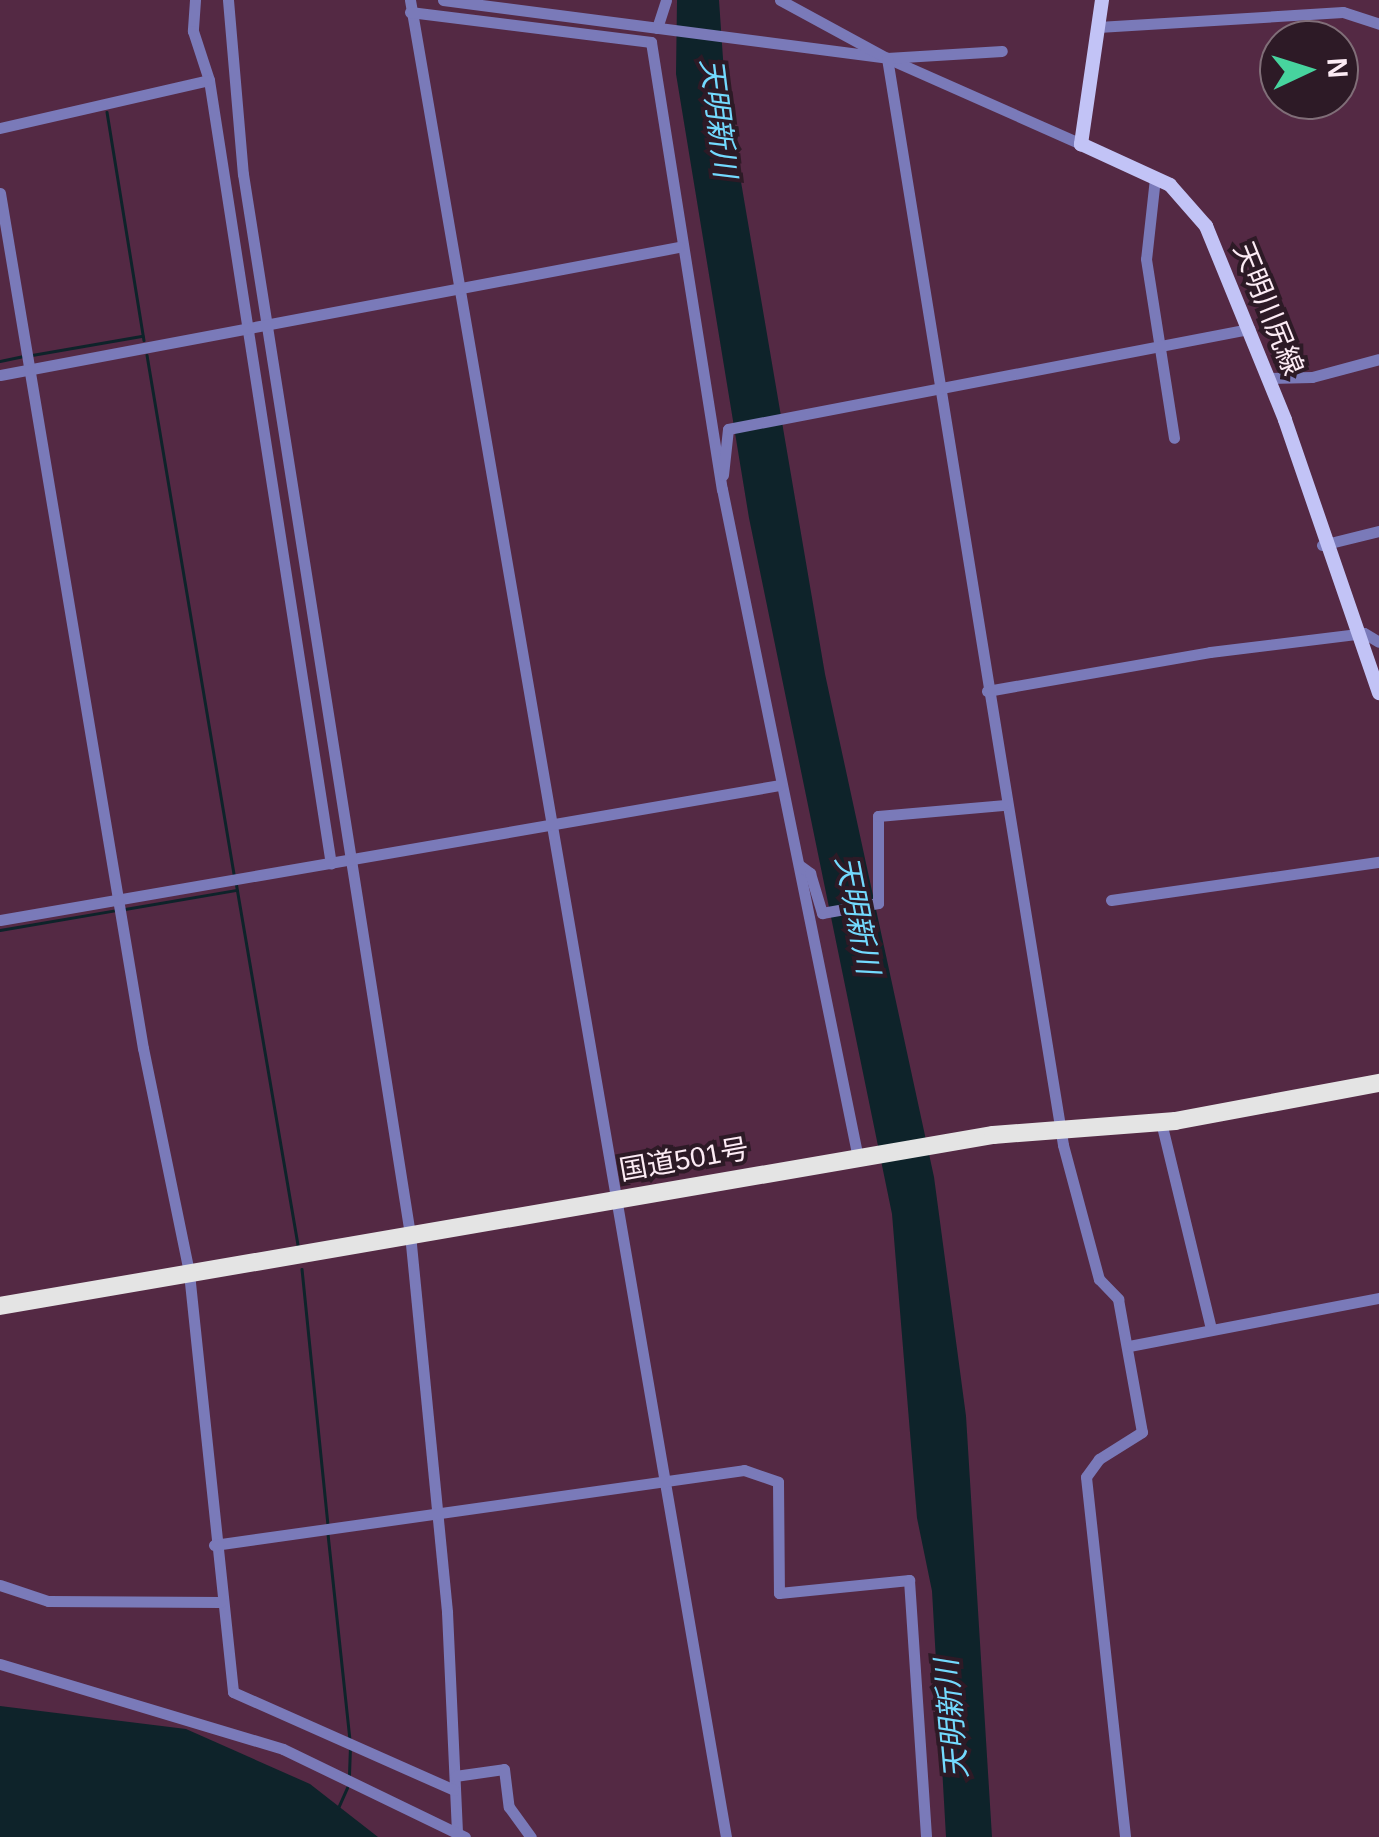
<!DOCTYPE html>
<meta charset="utf-8">
<style>
body{margin:0}
#map{position:relative;width:1379px;height:1837px;overflow:hidden;background:#542944;font-family:Helvetica,"Noto Sans JP",sans-serif}
div>[style]{position:absolute}
[style*='--x']{left:calc(var(--x)*1px);top:calc(var(--y)*1px);width:calc(var(--w)*1px);rotate:calc(var(--a)*1deg)}
.water>*{inset:0;background:#0e232a}
.stream>*{height:2.5px;margin:-1.25px;padding:0 1.25px;transform-origin:1.25px;border-radius:1.25px;background:#0e232a}
.minor>*{height:11px;margin:-5.5px;padding:0 5.5px;transform-origin:5.5px;border-radius:5.5px;background:#7a7ab9}
.major>*{height:14px;margin:-7px;padding:0 7px;transform-origin:7px;border-radius:7px;background:#c2c3f6}
.highway>*{height:18px;margin:-9px;padding:0 9px;transform-origin:9px;border-radius:9px;background:#e4e4e4}
span{translate:-50% -50%;white-space:nowrap;text-align:center;line-height:1.15;-webkit-text-stroke:8px #2d1a26;paint-order:stroke}
.street-label{font-size:28px;color:#fcebf4}
.water-label{font-size:30px;color:#73dafe;font-style:italic}
.north{position:absolute;left:1259px;top:20px;width:100px;height:100px;box-sizing:border-box;background:#2d1a26;border:2px solid #806e78;border-radius:50%;rotate:86deg;font-size:28px;font-weight:700;line-height:40px;text-align:center;color:#fcebf4}
.north::after{content:'';display:block;margin:auto;width:35px;height:45px;background:#47d49e;clip-path:polygon(50% 0,100% 100%,50% 72%,0 100%)}
</style>
<div id="map">
<div class="water">
<i style="clip-path:polygon(677px 0,719px 0,725px 88px,825px 674px,934px 1177px,966px 1416px,992px 1837px,946px 1837px,932px 1591px,917px 1518px,892px 1214px,749px 518px,676px 74px)"></i>
<i style="clip-path:polygon(0 1706px,186px 1729px,310px 1784px,378px 1837px,0 1837px)"></i>
</div>
<div class="stream">
<i style="--x:107;--y:112;--w:231;--a:80.8"></i>
<i style="--x:32;--y:355;--w:112;--a:-9.8"></i>
<i style="--x:147;--y:355;--w:526;--a:80.48"></i>
<i style="--x:0;--y:361;--w:25;--a:-12"></i>
<i style="--x:236;--y:882;--w:368;--a:80.3"></i>
<i style="--x:125;--y:909;--w:113;--a:-9.7"></i>
<i style="--x:0;--y:930;--w:119;--a:-9.7"></i>
<i style="--x:302;--y:1269;--w:258;--a:84.2"></i>
<i style="--x:328;--y:1534;--w:207;--a:83.9"></i>
<i style="--x:349;--y:1775;--w:27;--a:-88"></i>
<i style="--x:338;--y:1808;--w:22;--a:-66"></i>
</div>
<div class="minor">
<i style="--x:195;--y:0;--w:31;--a:94"></i>
<i style="--x:193;--y:31;--w:52;--a:71.9"></i>
<i style="--x:209;--y:80;--w:793;--a:81.16"></i>
<i style="--x:228;--y:0;--w:175;--a:85.1"></i>
<i style="--x:243;--y:174;--w:1073;--a:81.05"></i>
<i style="--x:410;--y:1234;--w:380;--a:84.4"></i>
<i style="--x:447;--y:1612;--w:220;--a:87.4"></i>
<i style="--x:410;--y:0;--w:1864;--a:80.24"></i>
<i style="--x:443;--y:0;--w:448;--a:7.4"></i>
<i style="--x:887;--y:58;--w:212;--a:23.9"></i>
<i style="--x:780;--y:0;--w:122;--a:28.5"></i>
<i style="--x:887;--y:58;--w:115;--a:-3.5"></i>
<i style="--x:410;--y:12;--w:243;--a:7.1"></i>
<i style="--x:651;--y:42;--w:453;--a:81"></i>
<i style="--x:722;--y:489;--w:683;--a:78.51"></i>
<i style="--x:1098;--y:27;--w:245;--a:-3.5"></i>
<i style="--x:1343;--y:12;--w:38;--a:18"></i>
<i style="--x:657;--y:28;--w:29;--a:-72"></i>
<i style="--x:887;--y:58;--w:1101;--a:80.8"></i>
<i style="--x:1063;--y:1145;--w:139;--a:75"></i>
<i style="--x:1099;--y:1279;--w:28;--a:46"></i>
<i style="--x:1118;--y:1299;--w:135;--a:79.8"></i>
<i style="--x:1142;--y:1432;--w:51;--a:147.9"></i>
<i style="--x:1099;--y:1459;--w:22;--a:126"></i>
<i style="--x:1086;--y:1477;--w:362;--a:83.8"></i>
<i style="--x:0;--y:128;--w:214;--a:-12.9"></i>
<i style="--x:1155;--y:178;--w:81;--a:96.3"></i>
<i style="--x:1146;--y:259;--w:181;--a:81.1"></i>
<i style="--x:0;--y:193;--w:867;--a:80.51"></i>
<i style="--x:143;--y:1048;--w:230;--a:78.4"></i>
<i style="--x:189;--y:1273;--w:421;--a:84"></i>
<i style="--x:233;--y:1692;--w:242;--a:23.9"></i>
<i style="--x:0;--y:375;--w:691;--a:-10.68"></i>
<i style="--x:1268;--y:378;--w:44;--a:-1.3"></i>
<i style="--x:1312;--y:377;--w:69;--a:-15"></i>
<i style="--x:723;--y:475;--w:46;--a:-83.8"></i>
<i style="--x:728;--y:429;--w:531;--a:-10.87"></i>
<i style="--x:1322;--y:545;--w:59;--a:-13.8"></i>
<i style="--x:987;--y:691;--w:226;--a:-9.9"></i>
<i style="--x:1210;--y:652;--w:155;--a:-7"></i>
<i style="--x:1364;--y:633;--w:17;--a:31"></i>
<i style="--x:799;--y:865;--w:14;--a:36"></i>
<i style="--x:810;--y:873;--w:42;--a:73.3"></i>
<i style="--x:822;--y:913;--w:57;--a:-10.1"></i>
<i style="--x:878;--y:903;--w:87;--a:-90"></i>
<i style="--x:878;--y:816;--w:125;--a:-5"></i>
<i style="--x:1111;--y:900;--w:271;--a:-8.1"></i>
<i style="--x:0;--y:920;--w:792;--a:-9.82"></i>
<i style="--x:1161;--y:1122;--w:213;--a:76.4"></i>
<i style="--x:1129;--y:1346;--w:255;--a:-10.9"></i>
<i style="--x:214;--y:1545;--w:535;--a:-8.05"></i>
<i style="--x:744;--y:1470;--w:36;--a:19"></i>
<i style="--x:778;--y:1482;--w:111;--a:89.5"></i>
<i style="--x:779;--y:1593;--w:131;--a:-5.7"></i>
<i style="--x:909;--y:1580;--w:258;--a:86.2"></i>
<i style="--x:0;--y:1585;--w:51;--a:18.4"></i>
<i style="--x:48;--y:1601;--w:173;--a:0.3"></i>
<i style="--x:0;--y:1664;--w:295;--a:16.7"></i>
<i style="--x:283;--y:1749;--w:202;--a:25.8"></i>
<i style="--x:455;--y:1776;--w:49;--a:-8.1"></i>
<i style="--x:504;--y:1769;--w:38;--a:83"></i>
<i style="--x:509;--y:1807;--w:37;--a:54"></i>
</div>
<div class="major">
<i style="--x:1102;--y:0;--w:146;--a:98.3"></i>
<i style="--x:1081;--y:144;--w:98;--a:24.7"></i>
<i style="--x:1170;--y:185;--w:55;--a:48.7"></i>
<i style="--x:1206;--y:226;--w:209;--a:67.8"></i>
<i style="--x:1285;--y:420;--w:289;--a:71"></i>
</div>
<div class="highway">
<i style="--x:0;--y:1306;--w:1008;--a:-9.77"></i>
<i style="--x:993;--y:1135;--w:183;--a:-4.4"></i>
<i style="--x:1175;--y:1121;--w:208;--a:-10.6"></i>
</div>
<div class="street-label">
<span style="left:1268px;top:309px;rotate:68deg">天明川尻線</span>
<span style="left:684px;top:1160px;rotate:-10deg">国道501号</span>
</div>
<div class="water-label">
<span style="left:718px;top:118px;rotate:83deg">天明新川</span>
<span style="left:857px;top:915px;rotate:79deg">天明新川</span>
<span style="left:952px;top:1719px;rotate:-95deg">天明新川</span>
</div>
<div class="north">N</div>
</div>
